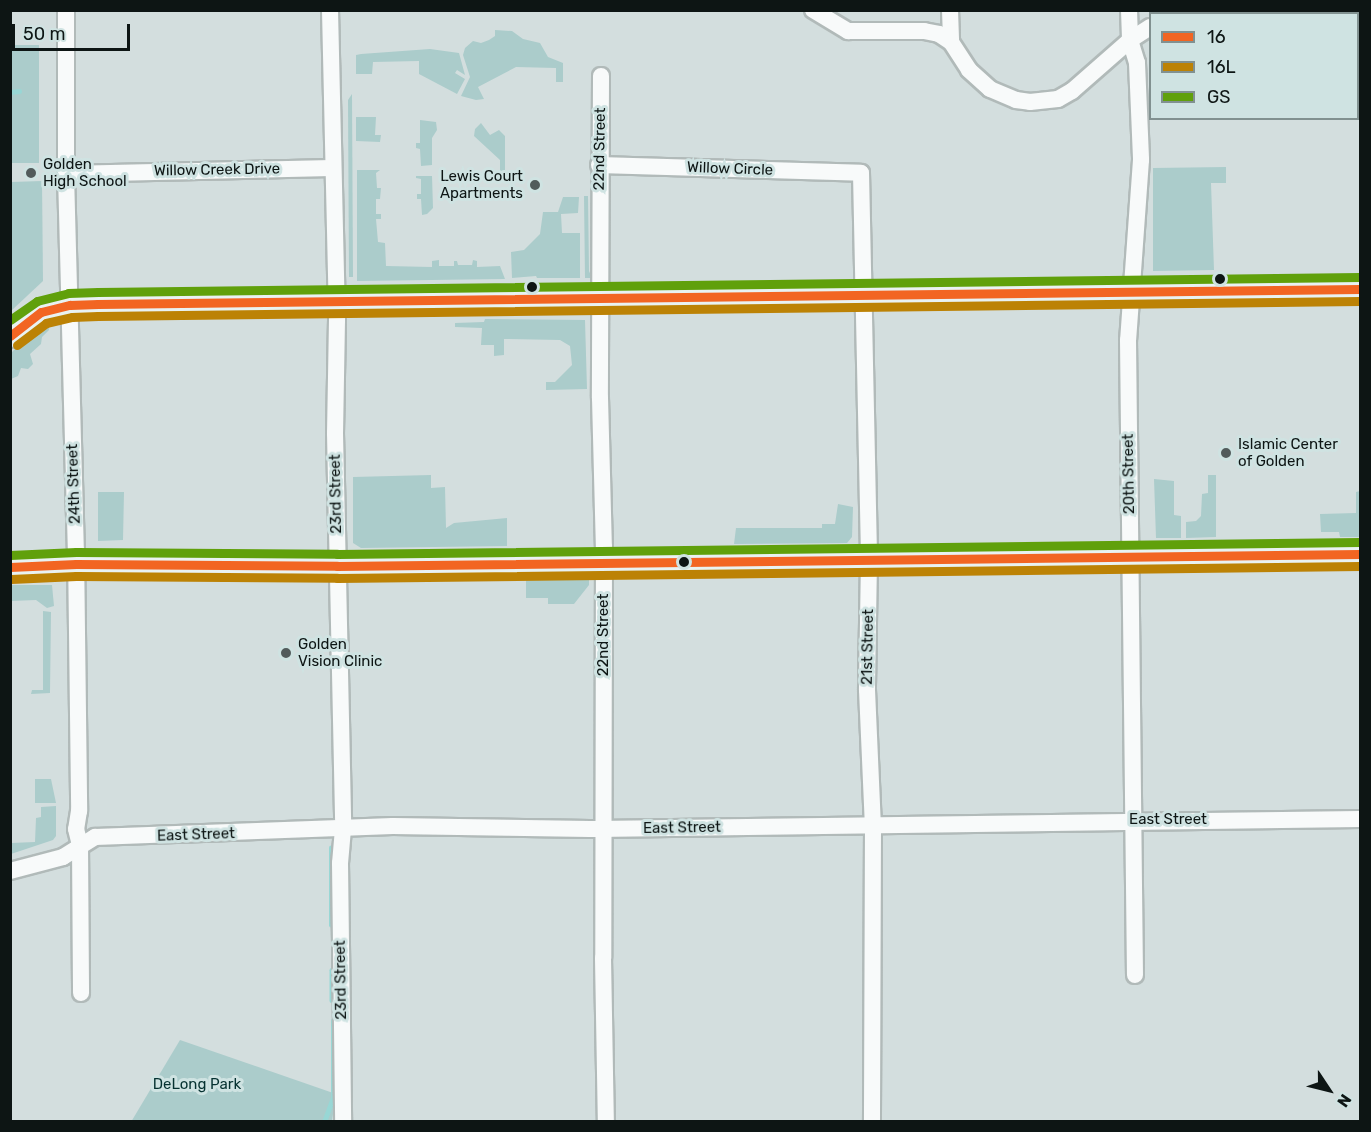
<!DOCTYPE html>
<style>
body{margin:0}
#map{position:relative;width:1371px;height:1132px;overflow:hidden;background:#d3dede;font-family:Rubik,sans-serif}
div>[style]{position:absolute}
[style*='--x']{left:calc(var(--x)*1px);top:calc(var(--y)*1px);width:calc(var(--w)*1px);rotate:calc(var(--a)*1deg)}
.green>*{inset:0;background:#abcccb}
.stream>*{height:4.5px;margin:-2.25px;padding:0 2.25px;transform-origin:2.25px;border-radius:2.25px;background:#98d7d5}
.roads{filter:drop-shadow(2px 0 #b1bab9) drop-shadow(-2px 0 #b1bab9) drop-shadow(0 2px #b1bab9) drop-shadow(0 -2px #b1bab9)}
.minor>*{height:16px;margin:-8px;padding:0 8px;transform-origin:8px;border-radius:8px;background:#f8fafa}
.secondary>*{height:22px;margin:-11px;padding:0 11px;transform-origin:11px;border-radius:11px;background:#e9f2f2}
.bus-1>*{height:9px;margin:-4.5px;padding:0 4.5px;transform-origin:4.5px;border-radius:4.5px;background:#f26522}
.bus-2>*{height:9px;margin:-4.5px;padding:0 4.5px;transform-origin:4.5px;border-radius:4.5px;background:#bc8205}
.bus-3>*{height:9px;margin:-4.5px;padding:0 4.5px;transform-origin:4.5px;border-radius:4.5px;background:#60a00b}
.dots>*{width:16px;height:16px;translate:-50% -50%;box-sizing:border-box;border:3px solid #cfe3e2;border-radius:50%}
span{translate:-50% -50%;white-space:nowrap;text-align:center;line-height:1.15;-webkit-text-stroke:6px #cfe3e2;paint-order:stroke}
.street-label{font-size:15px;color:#0d1514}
.poi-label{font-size:15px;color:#0d1514}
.left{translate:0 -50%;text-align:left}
.right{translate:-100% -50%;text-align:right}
.park-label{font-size:15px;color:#063231}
.frame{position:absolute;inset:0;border:12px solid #0d1514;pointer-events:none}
.legend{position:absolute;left:1149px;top:12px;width:210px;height:108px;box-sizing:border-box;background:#cfe3e2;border:2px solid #819190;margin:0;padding:8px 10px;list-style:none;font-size:18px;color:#0d1514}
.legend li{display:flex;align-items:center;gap:12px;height:30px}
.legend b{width:30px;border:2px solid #819190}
.north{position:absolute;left:1299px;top:1060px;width:60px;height:60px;-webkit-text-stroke:4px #cfe3e2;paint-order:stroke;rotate:125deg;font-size:16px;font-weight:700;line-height:24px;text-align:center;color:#0d1514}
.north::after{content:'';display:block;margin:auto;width:21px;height:27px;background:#0d1514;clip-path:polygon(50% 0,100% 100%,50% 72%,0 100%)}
.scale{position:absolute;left:12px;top:24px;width:118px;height:27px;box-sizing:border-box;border:3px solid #0d1514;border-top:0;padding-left:8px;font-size:18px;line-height:21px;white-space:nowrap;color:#0d1514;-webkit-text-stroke:4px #cfe3e2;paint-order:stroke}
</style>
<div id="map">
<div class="green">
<i style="clip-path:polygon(495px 30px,512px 31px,523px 39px,540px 43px,548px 57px,563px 63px,563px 82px,556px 82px,556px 68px,516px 67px,478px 87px,484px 99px,476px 100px,461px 96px,470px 77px,463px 55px,465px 48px,473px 41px,481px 43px,489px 40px,495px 36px)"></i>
<i style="clip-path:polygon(10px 45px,39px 45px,39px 163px,11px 163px)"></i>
<i style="clip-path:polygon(430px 49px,459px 53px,465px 75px,457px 70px,455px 73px,465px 79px,457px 94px,419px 74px,419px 61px,373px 62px,372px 74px,356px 74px,356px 55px,361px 54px)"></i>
<i style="clip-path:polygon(352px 94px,353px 277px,349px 277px,348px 100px)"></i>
<i style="clip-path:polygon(356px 117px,376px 117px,375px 135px,381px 135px,380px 142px,356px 141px)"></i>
<i style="clip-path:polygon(420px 120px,436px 122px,437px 130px,432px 138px,432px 165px,421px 166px,420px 149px,416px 148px,416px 143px,420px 143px)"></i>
<i style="clip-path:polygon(481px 123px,490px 135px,499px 130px,505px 136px,505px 181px,500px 181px,500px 160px,474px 136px,475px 129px)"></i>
<i style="clip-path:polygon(1226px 167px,1226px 183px,1211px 183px,1214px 270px,1153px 271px,1153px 168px)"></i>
<i style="clip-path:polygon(357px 170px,380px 170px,376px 173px,377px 188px,381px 188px,380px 199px,376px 199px,376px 214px,381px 214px,381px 219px,376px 219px,378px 242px,385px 243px,386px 266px,432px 267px,432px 261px,439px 260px,439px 266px,454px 266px,454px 261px,457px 261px,458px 265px,472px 265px,473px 260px,477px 261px,477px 267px,500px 266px,505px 279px,357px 281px)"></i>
<i style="clip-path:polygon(416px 176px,432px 176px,433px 208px,427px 214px,422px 215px,421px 199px,417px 199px,417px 194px,421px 194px,421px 179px,416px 178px)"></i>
<i style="clip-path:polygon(42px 181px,43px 281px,11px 311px,11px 182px)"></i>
<i style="clip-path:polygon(584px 196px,588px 196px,589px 271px,592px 278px,585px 278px)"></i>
<i style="clip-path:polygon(563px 197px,579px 197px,578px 213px,561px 214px,562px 233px,580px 233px,580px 278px,537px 278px,536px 276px,512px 278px,511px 252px,524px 250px,540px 234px,543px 212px,558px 212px)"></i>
<i style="clip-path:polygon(514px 285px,515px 288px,356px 290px,356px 287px)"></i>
<i style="clip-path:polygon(485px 319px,585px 320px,587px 389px,546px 390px,546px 382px,555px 382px,572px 365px,570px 346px,560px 340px,504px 339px,504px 355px,494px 356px,494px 345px,481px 345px,482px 328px,455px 327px,455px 323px,484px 322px)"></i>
<i style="clip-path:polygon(50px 320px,49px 330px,42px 337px,41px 344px,30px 354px,33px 364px,28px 369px,21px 368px,18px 376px,11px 379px,11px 353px,35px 329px)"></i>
<i style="clip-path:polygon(431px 475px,431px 488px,445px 487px,446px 528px,454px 523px,507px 518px,507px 546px,361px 548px,353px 543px,353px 477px)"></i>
<i style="clip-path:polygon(1208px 475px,1216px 475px,1216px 537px,1186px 538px,1186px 522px,1196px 521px,1201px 516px,1202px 494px,1208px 493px)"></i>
<i style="clip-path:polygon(1154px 479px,1174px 481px,1174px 515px,1181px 516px,1181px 538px,1156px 538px)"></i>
<i style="clip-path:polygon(1360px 491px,1360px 537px,1340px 537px,1339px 532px,1321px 532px,1320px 514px,1356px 513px,1356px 492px)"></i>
<i style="clip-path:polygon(98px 492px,124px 492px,123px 540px,98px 541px)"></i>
<i style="clip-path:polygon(838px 504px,853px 507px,852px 537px,847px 543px,734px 544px,736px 528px,822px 528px,822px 524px,835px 524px)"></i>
<i style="clip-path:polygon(526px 577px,583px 577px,589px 580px,589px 585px,574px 604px,548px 604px,548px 598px,526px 598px)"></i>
<i style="clip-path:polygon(11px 585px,52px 585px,54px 606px,47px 608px,36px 600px,11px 601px)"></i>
<i style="clip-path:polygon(43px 611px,51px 612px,50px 693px,31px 694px,32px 690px,43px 690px)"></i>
<i style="clip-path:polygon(35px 779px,51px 779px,56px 803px,35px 803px)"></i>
<i style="clip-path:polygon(56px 806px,56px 836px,53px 840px,11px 854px,11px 843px,35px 842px,36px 818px,41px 817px,41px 807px)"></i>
<i style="clip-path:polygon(180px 1040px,336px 1094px,332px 1121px,131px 1122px)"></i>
</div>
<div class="stream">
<i style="--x:10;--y:92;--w:9;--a:-6"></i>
<i style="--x:331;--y:925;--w:77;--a:-90"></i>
<i style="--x:332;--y:970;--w:30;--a:90"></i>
<i style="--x:324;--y:1122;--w:27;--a:-70"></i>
<i style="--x:333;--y:1097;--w:76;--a:-90"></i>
</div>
<div class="roads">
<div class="minor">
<i style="--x:66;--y:10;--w:164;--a:90"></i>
<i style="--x:66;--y:174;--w:376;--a:88.5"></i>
<i style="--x:76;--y:550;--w:261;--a:89.3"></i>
<i style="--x:79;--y:811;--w:18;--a:99"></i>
<i style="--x:76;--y:829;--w:16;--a:76"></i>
<i style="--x:80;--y:845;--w:148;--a:89.6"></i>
<i style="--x:330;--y:10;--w:310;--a:88.7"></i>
<i style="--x:337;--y:320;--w:113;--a:91"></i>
<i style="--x:335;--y:433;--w:396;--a:88.8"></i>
<i style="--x:343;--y:829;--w:34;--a:95"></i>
<i style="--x:340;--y:863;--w:259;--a:89.3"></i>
<i style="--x:813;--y:10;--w:41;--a:31"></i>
<i style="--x:848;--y:31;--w:76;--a:0"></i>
<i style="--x:924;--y:31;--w:15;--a:11"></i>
<i style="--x:939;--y:34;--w:14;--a:34"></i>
<i style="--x:951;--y:42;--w:33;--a:57"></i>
<i style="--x:969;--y:70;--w:28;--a:42"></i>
<i style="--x:990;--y:89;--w:28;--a:23"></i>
<i style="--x:1016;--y:100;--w:14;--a:8"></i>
<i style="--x:1030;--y:102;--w:28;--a:-6"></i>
<i style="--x:1058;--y:99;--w:16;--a:-30"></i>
<i style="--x:1072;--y:91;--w:77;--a:-41.3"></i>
<i style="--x:1130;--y:40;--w:24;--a:-33"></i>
<i style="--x:950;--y:10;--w:32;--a:88"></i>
<i style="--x:1129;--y:10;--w:30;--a:88"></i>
<i style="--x:1130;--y:40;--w:24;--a:73"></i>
<i style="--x:1137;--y:63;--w:97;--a:87.6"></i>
<i style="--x:1141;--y:160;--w:180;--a:94.1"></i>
<i style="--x:1128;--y:340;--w:635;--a:89.37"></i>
<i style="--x:1358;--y:21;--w:2;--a:0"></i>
<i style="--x:601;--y:76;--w:322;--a:90.2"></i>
<i style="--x:600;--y:398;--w:149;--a:88.5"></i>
<i style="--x:604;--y:547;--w:411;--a:90.1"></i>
<i style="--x:603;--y:958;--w:164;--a:89"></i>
<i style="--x:599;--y:165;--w:262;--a:1.7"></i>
<i style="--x:861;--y:173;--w:386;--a:88.8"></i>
<i style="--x:869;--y:559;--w:131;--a:90.9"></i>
<i style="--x:867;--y:690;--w:136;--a:87.5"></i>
<i style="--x:873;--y:826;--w:296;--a:90.2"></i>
<i style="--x:66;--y:174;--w:266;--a:-1.3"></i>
<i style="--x:10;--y:871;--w:55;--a:-14.8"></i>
<i style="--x:63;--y:857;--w:38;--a:-32"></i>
<i style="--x:95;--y:837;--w:298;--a:-2.1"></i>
<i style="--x:393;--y:826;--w:197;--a:0.9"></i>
<i style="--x:590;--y:829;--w:770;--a:-0.74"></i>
</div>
<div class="secondary">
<i style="--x:10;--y:336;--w:39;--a:-38"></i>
<i style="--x:41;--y:312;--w:30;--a:-14"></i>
<i style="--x:70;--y:305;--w:28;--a:-2"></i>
<i style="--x:98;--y:304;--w:1262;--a:-0.68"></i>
<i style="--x:10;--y:567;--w:66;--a:-2.6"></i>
<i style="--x:76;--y:564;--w:261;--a:0.4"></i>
<i style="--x:337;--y:566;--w:1023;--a:-0.67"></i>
</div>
</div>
<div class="bus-1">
<i style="--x:10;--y:336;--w:39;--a:-38"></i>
<i style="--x:41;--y:312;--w:30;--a:-14"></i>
<i style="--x:70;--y:305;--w:28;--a:-2"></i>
<i style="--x:98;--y:304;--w:1262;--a:-0.68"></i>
<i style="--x:10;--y:567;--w:66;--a:-2.6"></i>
<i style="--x:76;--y:564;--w:261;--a:0.4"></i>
<i style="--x:337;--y:566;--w:1023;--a:-0.67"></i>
</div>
<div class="bus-2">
<i style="--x:17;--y:345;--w:36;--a:-37"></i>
<i style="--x:46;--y:323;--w:27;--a:-13"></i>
<i style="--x:72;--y:317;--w:26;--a:-2"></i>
<i style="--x:98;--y:316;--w:1262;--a:-0.68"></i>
<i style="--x:11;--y:579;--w:65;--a:-2.6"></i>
<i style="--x:76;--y:576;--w:261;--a:0.4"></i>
<i style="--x:337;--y:578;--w:1023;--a:-0.67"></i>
</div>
<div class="bus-3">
<i style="--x:10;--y:320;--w:33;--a:-35"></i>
<i style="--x:37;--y:301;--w:32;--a:-14"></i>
<i style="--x:68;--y:293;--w:30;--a:-2"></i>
<i style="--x:98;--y:292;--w:1262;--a:-0.68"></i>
<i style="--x:10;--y:555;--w:66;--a:-2.6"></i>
<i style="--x:76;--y:552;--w:261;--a:0.4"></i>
<i style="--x:337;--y:554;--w:1023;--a:-0.67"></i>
</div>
<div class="dots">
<i style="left:31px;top:173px;background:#525b5b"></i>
<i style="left:535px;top:185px;background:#525b5b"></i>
<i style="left:1220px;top:279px;background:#0d1514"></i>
<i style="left:532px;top:287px;background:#0d1514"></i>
<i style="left:1226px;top:453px;background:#525b5b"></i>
<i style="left:684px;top:562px;background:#0d1514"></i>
<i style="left:286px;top:653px;background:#525b5b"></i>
</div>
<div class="street-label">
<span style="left:600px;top:149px;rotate:-89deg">22nd Street</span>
<span style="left:730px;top:169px;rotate:2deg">Willow Circle</span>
<span style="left:217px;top:170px;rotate:-1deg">Willow Creek Drive</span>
<span style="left:1129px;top:474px;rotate:-91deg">20th Street</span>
<span style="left:74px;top:484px;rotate:-92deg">24th Street</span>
<span style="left:336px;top:494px;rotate:-91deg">23rd Street</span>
<span style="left:604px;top:635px;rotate:-90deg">22nd Street</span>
<span style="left:868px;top:647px;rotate:-89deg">21st Street</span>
<span style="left:1168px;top:820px">East Street</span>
<span style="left:682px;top:828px;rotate:-1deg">East Street</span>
<span style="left:196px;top:835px;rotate:-2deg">East Street</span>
<span style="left:341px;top:980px;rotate:-91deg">23rd Street</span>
</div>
<div class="poi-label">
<span class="left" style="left:43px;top:173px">Golden<br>High School</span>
<span class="right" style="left:523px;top:185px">Lewis Court<br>Apartments</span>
<span class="left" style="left:1238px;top:453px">Islamic Center<br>of Golden</span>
<span class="left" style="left:298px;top:653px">Golden<br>Vision Clinic</span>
</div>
<div class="park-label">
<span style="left:197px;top:1085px">DeLong Park</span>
</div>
<div class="frame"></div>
<ul class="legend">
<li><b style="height:8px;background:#f26522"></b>16</li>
<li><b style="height:8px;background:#bc8205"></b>16L</li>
<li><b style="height:8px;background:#60a00b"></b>GS</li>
</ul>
<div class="north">N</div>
<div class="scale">50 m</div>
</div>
